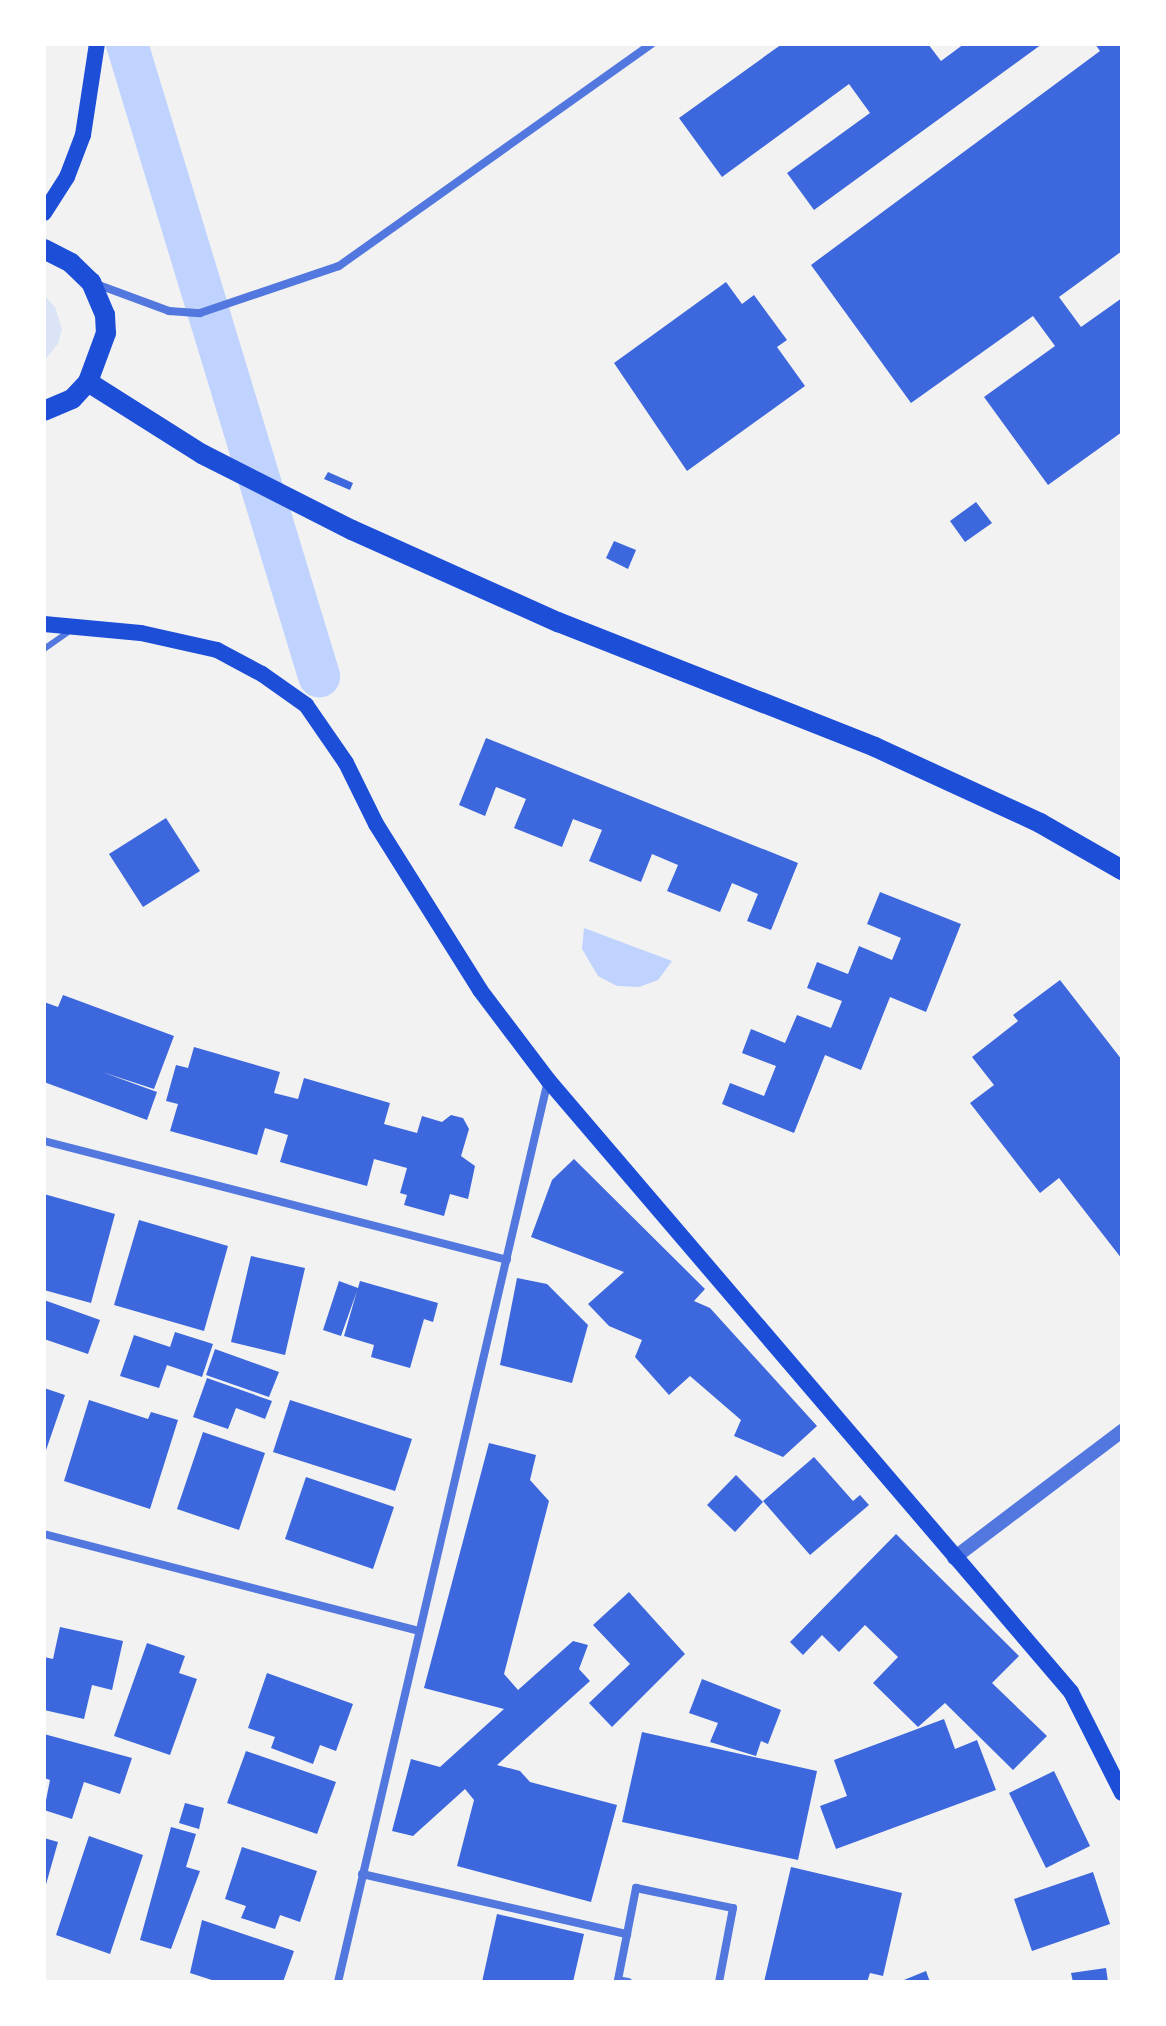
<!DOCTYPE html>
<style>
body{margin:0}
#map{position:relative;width:1166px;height:2026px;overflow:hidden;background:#f2f2f2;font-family:"Roboto Condensed",sans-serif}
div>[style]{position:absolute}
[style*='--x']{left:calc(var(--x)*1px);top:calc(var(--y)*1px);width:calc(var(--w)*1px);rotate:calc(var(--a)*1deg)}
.green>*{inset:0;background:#dbe4f7}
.water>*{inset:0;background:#bfd3fe}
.canal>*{height:42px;margin:-21px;padding:0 21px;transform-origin:21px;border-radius:21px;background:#bfd3fe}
.building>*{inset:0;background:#3d67dc}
.service>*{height:6px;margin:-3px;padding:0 3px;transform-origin:3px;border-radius:3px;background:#5277de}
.minor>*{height:8px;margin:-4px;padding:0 4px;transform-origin:4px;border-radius:4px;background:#5277de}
.tertiary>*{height:14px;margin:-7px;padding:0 7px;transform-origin:7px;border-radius:7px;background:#5277de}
.secondary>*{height:16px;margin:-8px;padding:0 8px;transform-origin:8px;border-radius:8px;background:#1d4ed8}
.primary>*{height:20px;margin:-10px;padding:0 10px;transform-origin:10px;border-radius:10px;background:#1d4ed8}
span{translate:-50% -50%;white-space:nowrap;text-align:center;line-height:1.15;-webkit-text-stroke:7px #fff;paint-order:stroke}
.frame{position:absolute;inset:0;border:46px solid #fff;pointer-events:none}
</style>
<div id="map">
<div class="green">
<i style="clip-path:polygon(44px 295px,55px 307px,62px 329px,58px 344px,44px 361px)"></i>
</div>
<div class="water">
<i style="clip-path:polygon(584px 928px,672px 961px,658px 980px,639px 987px,617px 986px,598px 976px,582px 949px)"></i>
</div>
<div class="canal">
<i style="--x:127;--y:44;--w:661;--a:73.1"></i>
</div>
<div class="building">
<i style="clip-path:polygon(782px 44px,928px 44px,941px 61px,964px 44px,1042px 44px,814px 210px,787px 173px,870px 113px,849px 84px,722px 177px,679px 118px)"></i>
<i style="clip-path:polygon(1095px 44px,1122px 44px,1122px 251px,1059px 297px,1081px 327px,1122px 298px,1122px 432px,1048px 485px,984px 397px,1055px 346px,1033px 316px,911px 403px,811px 265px,1100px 51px)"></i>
<i style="clip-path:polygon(726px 282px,742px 304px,754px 295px,787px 340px,777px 347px,805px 386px,687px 471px,614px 363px)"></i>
<i style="clip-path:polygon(328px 472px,353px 483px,350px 490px,324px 479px)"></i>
<i style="clip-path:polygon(976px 502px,992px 523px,965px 542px,950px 521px)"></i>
<i style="clip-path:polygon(614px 541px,636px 550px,628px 569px,606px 558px)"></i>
<i style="clip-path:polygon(486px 738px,798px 863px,771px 930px,747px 921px,758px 894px,732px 883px,720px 912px,667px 891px,678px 865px,652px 854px,641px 882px,589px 861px,602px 830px,573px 819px,562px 847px,514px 828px,526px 799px,496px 787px,485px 816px,459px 805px)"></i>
<i style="clip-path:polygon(166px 818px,200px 871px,143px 907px,109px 854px)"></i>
<i style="clip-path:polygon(880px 892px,961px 924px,926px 1012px,890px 997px,861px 1070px,825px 1055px,794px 1133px,722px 1104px,730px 1083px,764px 1096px,776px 1066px,742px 1053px,751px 1029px,785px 1043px,797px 1015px,831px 1028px,842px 1001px,807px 988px,817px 962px,848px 974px,859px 946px,892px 960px,901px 938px,867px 924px)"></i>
<i style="clip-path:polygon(1060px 980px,1122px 1060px,1122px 1259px,1059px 1178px,1040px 1193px,970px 1103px,994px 1085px,972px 1057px,1018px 1021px,1013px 1015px)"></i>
<i style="clip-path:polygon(63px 995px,174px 1036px,154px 1089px,102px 1072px,157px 1092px,147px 1120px,44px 1082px,44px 1002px,58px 1007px)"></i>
<i style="clip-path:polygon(194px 1047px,280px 1072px,274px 1093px,298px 1099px,304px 1078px,390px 1103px,384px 1124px,417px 1133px,422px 1116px,442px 1122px,451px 1115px,463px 1118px,469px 1129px,461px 1156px,475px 1166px,468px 1199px,450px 1194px,444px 1216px,404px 1205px,407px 1195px,400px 1193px,407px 1168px,374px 1159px,367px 1186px,280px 1162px,288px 1135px,265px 1128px,257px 1155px,170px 1131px,178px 1104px,166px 1101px,176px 1065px,188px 1068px)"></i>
<i style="clip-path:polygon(574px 1159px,705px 1289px,694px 1301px,710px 1308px,817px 1426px,783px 1457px,734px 1436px,741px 1420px,690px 1376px,669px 1395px,635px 1357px,642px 1340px,609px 1326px,588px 1304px,624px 1272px,531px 1237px,552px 1180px)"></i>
<i style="clip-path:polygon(44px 1194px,115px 1214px,91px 1303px,44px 1290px)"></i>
<i style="clip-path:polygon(139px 1220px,228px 1246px,204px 1331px,114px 1305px)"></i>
<i style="clip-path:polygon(251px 1256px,305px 1268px,285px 1355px,231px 1342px)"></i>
<i style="clip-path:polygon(517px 1278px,547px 1284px,588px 1325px,572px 1383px,500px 1365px)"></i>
<i style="clip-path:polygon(339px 1281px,358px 1288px,360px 1281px,438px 1303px,433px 1322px,424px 1319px,410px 1368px,371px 1357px,374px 1345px,344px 1336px,357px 1291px,341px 1336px,323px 1330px)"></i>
<i style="clip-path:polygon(44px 1300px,100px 1320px,88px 1354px,44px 1339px)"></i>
<i style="clip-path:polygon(175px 1332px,213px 1344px,202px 1377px,167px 1365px,159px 1388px,120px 1376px,134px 1335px,170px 1347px)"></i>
<i style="clip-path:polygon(215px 1349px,279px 1372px,269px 1397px,206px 1375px)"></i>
<i style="clip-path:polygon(207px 1378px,272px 1401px,265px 1419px,236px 1408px,228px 1429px,193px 1417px)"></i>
<i style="clip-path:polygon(44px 1388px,65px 1395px,44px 1456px)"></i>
<i style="clip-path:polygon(89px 1400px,148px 1419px,151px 1412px,178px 1420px,150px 1509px,64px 1481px)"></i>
<i style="clip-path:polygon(290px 1400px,412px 1439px,395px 1491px,273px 1452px)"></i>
<i style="clip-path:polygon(203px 1432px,265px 1453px,239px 1530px,177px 1509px)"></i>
<i style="clip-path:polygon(489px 1443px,536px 1455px,530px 1480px,549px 1501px,504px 1674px,518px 1690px,573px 1641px,588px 1645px,579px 1669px,590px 1681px,497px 1765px,520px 1771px,530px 1782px,617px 1805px,591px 1902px,457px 1866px,474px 1800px,465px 1789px,413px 1836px,392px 1831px,411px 1759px,440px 1767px,504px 1709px,424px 1688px)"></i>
<i style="clip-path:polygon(814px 1457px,853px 1501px,860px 1495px,869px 1505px,810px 1555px,763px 1501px)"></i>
<i style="clip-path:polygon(736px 1475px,763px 1502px,735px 1532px,707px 1505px)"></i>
<i style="clip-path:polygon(306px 1477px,394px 1507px,373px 1569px,285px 1539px)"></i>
<i style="clip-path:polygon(896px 1534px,1019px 1656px,992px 1683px,1047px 1736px,1013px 1770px,945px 1703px,918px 1727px,873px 1683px,898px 1657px,865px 1625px,839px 1652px,822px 1635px,803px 1655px,790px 1642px)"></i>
<i style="clip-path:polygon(629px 1592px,685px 1654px,612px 1727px,589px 1703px,630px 1664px,593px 1625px)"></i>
<i style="clip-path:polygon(60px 1627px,123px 1641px,112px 1690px,92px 1685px,84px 1719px,44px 1710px,44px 1657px,53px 1659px)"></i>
<i style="clip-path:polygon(147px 1643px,185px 1656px,179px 1673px,197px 1679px,170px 1755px,114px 1736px)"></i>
<i style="clip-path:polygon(267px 1673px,353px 1704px,336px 1751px,320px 1745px,313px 1764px,271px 1748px,275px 1737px,248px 1728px)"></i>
<i style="clip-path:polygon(702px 1679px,781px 1710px,768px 1744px,761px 1741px,756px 1756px,710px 1742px,718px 1723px,689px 1713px)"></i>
<i style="clip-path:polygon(944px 1719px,955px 1749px,977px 1740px,996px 1790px,836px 1849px,820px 1806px,847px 1796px,834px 1760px)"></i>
<i style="clip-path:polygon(642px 1732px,817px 1771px,798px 1860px,622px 1822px)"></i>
<i style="clip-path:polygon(44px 1734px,132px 1758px,120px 1794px,84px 1782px,72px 1819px,44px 1810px,50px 1780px,44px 1778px)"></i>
<i style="clip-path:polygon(246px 1751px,336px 1782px,317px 1834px,227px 1803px)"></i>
<i style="clip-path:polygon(1054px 1771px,1090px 1846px,1046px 1868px,1009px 1793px)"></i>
<i style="clip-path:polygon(185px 1803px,204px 1808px,199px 1829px,179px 1823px)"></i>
<i style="clip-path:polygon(171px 1827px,196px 1834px,186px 1867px,200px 1871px,171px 1949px,140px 1940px)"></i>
<i style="clip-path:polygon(89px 1836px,143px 1855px,110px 1954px,56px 1935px)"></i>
<i style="clip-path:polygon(44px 1838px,58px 1842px,45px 1888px,44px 1888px)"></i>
<i style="clip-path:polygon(242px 1847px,317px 1871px,300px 1922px,280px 1915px,275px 1929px,241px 1918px,246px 1906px,225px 1899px)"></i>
<i style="clip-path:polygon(791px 1867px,902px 1893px,883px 1976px,870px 1973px,867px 1982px,764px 1982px)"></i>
<i style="clip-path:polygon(1093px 1872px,1110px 1924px,1032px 1951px,1014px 1899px)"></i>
<i style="clip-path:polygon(497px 1914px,584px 1934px,573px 1982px,482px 1982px)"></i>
<i style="clip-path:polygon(202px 1920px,294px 1951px,283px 1982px,218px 1982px,190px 1973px)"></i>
<i style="clip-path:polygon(1106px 1968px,1108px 1982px,1073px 1982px,1071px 1973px)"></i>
<i style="clip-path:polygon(926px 1971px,930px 1982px,899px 1982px)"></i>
</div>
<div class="service">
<i style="--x:44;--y:649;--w:32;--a:-35"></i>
</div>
<div class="minor">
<i style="--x:96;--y:284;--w:78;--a:20.3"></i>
<i style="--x:169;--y:311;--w:31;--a:4"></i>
<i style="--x:200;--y:313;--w:147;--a:-18.7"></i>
<i style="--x:339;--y:266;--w:383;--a:-35.4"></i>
<i style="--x:44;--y:1141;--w:478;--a:14.4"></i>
<i style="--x:44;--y:1534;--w:387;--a:14.5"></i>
<i style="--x:362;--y:1874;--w:272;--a:12.8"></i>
<i style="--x:338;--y:1982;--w:926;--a:-76.89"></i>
<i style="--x:628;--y:1982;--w:10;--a:-169"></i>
<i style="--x:618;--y:1980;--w:94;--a:-78.9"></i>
<i style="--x:636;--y:1888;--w:99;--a:11.7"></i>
<i style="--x:733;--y:1908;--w:75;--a:100.7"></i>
</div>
<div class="tertiary">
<i style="--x:954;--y:1558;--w:211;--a:-37.1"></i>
</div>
<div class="secondary">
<i style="--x:44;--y:213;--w:43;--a:-57.4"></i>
<i style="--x:67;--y:177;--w:45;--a:-69.1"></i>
<i style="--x:83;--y:135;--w:92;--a:-81.3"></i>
<i style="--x:44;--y:624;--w:97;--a:5.3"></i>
<i style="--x:141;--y:633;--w:78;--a:12.6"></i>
<i style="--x:217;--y:650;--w:51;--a:28.1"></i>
<i style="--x:262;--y:674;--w:54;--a:35.2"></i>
<i style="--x:306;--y:705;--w:70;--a:55.4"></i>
<i style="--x:346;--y:763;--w:68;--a:63.8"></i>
<i style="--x:376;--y:824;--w:196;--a:57.9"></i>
<i style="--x:480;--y:990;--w:113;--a:52.9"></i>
<i style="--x:548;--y:1080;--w:805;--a:49.48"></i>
<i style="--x:1071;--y:1692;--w:113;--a:63.2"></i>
</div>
<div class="primary">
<i style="--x:44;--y:249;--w:30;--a:27"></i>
<i style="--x:71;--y:263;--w:28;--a:44"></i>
<i style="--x:91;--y:282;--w:36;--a:67"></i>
<i style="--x:105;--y:315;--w:18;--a:87"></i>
<i style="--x:106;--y:333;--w:52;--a:110.2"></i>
<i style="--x:88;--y:382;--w:23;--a:133"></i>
<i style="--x:72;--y:399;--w:30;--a:157"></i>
<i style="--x:88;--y:382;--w:135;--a:32.3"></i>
<i style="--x:202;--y:454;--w:168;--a:26.9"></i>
<i style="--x:352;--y:530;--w:226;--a:24.1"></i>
<i style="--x:558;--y:622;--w:341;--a:21.5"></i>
<i style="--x:875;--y:747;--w:182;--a:24.7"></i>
<i style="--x:1040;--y:823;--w:95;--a:29.8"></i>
</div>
<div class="frame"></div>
</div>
